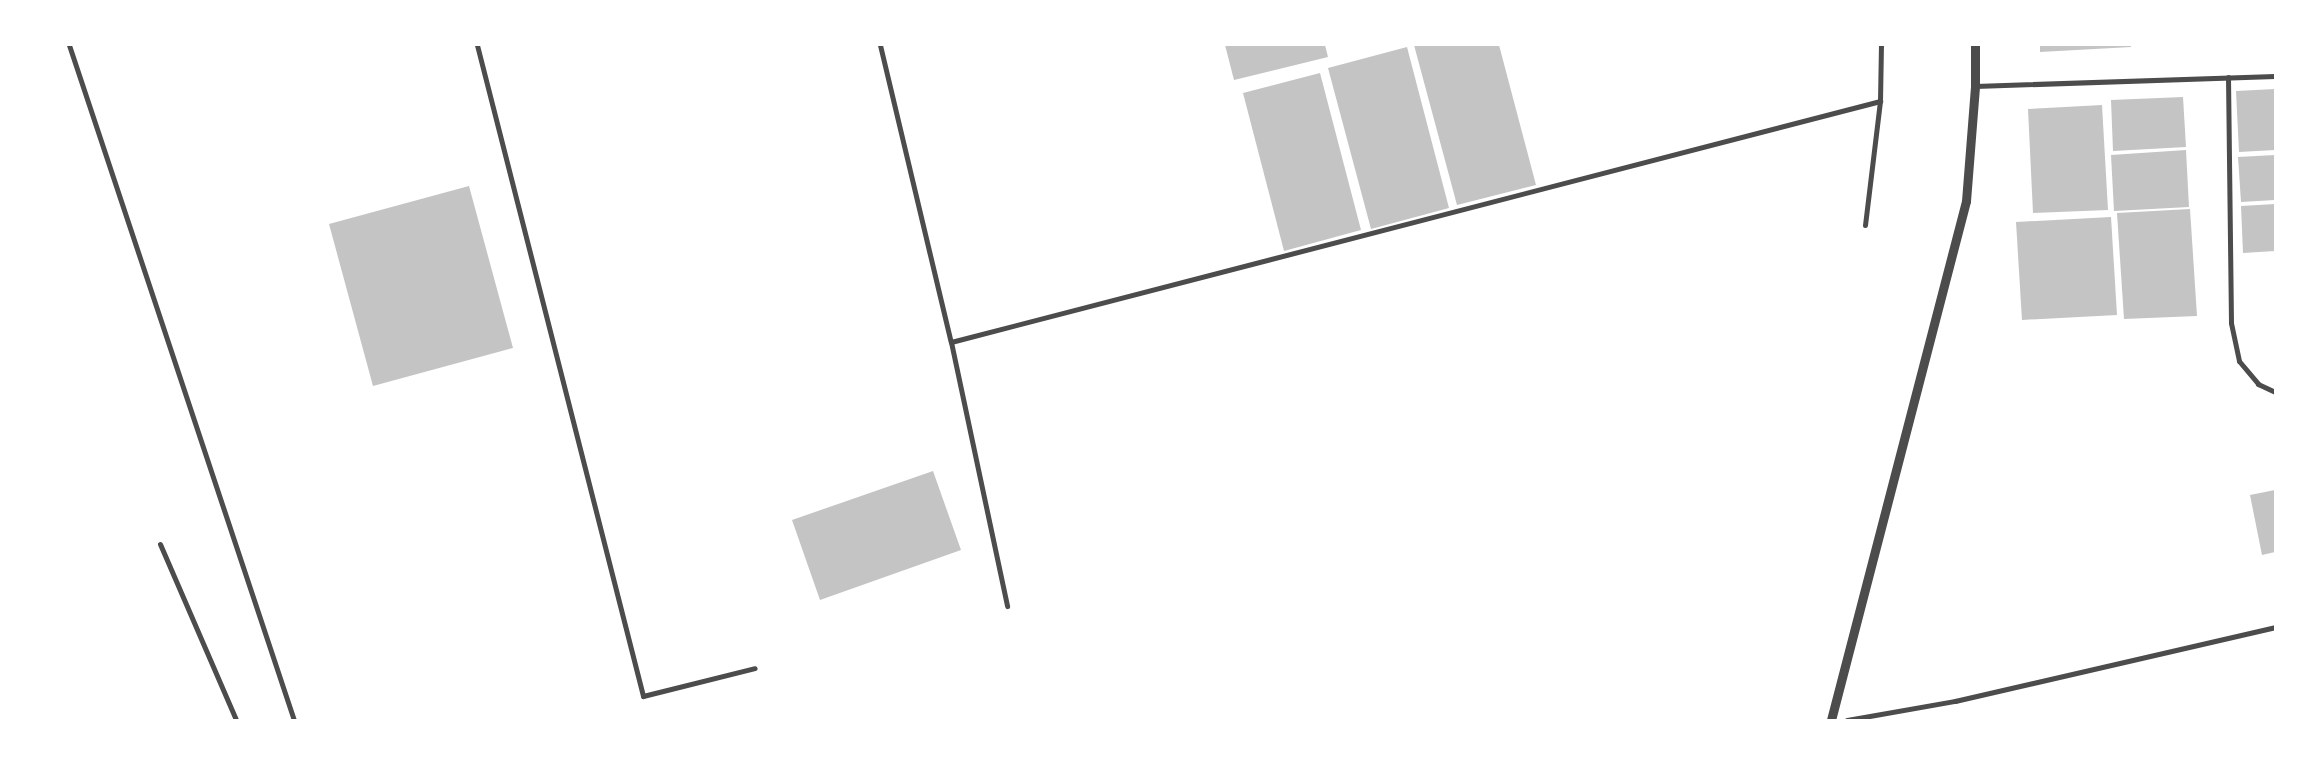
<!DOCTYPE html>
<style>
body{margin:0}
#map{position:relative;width:2320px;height:765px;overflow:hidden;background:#fff;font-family:"Zilla Slab",serif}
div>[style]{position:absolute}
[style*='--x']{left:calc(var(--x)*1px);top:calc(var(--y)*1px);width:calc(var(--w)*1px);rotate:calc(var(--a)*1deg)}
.building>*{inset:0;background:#c4c4c4}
.minor>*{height:5px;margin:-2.5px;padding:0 2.5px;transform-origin:2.5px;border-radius:2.5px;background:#4c4c4c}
.tertiary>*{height:9px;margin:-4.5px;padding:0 4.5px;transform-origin:4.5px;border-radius:4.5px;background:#4c4c4c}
span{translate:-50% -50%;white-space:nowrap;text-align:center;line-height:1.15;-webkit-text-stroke:4.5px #fff;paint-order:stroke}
.frame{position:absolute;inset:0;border:46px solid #fff;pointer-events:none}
</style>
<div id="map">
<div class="building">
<i style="clip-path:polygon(1225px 45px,1325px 45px,1328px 57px,1234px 80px)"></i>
<i style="clip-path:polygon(1414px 45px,1499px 45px,1536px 185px,1457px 205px)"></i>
<i style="clip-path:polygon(2040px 45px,2131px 45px,2131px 47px,2040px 52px)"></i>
<i style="clip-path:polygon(1407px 47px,1449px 208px,1371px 229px,1328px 68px)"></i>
<i style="clip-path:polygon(1320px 73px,1361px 230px,1284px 251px,1243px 93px)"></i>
<i style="clip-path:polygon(2275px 89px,2275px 150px,2239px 152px,2236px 91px)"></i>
<i style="clip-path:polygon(2183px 97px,2186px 147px,2113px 151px,2111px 100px)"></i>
<i style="clip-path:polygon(2102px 105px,2108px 210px,2033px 213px,2028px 109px)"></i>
<i style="clip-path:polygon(2186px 150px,2189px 207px,2114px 211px,2111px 155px)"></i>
<i style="clip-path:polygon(2275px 155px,2275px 200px,2241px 202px,2238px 157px)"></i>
<i style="clip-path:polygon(469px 186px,513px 348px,373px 386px,329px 224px)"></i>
<i style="clip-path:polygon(2275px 204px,2275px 251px,2243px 253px,2241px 206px)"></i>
<i style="clip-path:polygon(2190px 209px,2197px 316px,2124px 319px,2117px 213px)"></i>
<i style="clip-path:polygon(2111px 217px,2117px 315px,2022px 320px,2016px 222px)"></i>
<i style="clip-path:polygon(933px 471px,961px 550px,820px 600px,792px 520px)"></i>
<i style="clip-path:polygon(2275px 490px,2275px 552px,2262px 555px,2250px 495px)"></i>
</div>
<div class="minor">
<i style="--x:69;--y:45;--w:712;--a:71.57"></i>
<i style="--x:477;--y:45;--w:672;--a:75.69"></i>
<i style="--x:643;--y:696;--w:115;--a:-14"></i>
<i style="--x:880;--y:45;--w:305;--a:76.6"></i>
<i style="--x:951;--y:342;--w:270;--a:78"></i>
<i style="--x:2228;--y:77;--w:246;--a:89.3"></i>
<i style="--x:2231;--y:323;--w:39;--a:78"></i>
<i style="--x:2239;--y:361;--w:30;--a:50"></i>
<i style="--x:2258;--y:384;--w:19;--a:25"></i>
<i style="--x:1975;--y:86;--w:300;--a:-1.9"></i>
<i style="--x:1865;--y:225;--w:125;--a:-83.1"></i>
<i style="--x:1880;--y:101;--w:56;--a:-89"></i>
<i style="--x:951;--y:342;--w:960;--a:-14.54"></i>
<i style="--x:160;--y:544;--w:192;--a:66.6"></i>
<i style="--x:1847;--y:720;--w:110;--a:-10"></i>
<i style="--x:1955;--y:701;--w:328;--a:-13"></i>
</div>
<div class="tertiary">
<i style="--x:1831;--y:720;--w:536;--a:-75.42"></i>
<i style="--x:1966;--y:201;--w:115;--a:-85.5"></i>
<i style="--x:1975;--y:86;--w:41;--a:-90"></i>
</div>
<div class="frame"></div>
</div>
